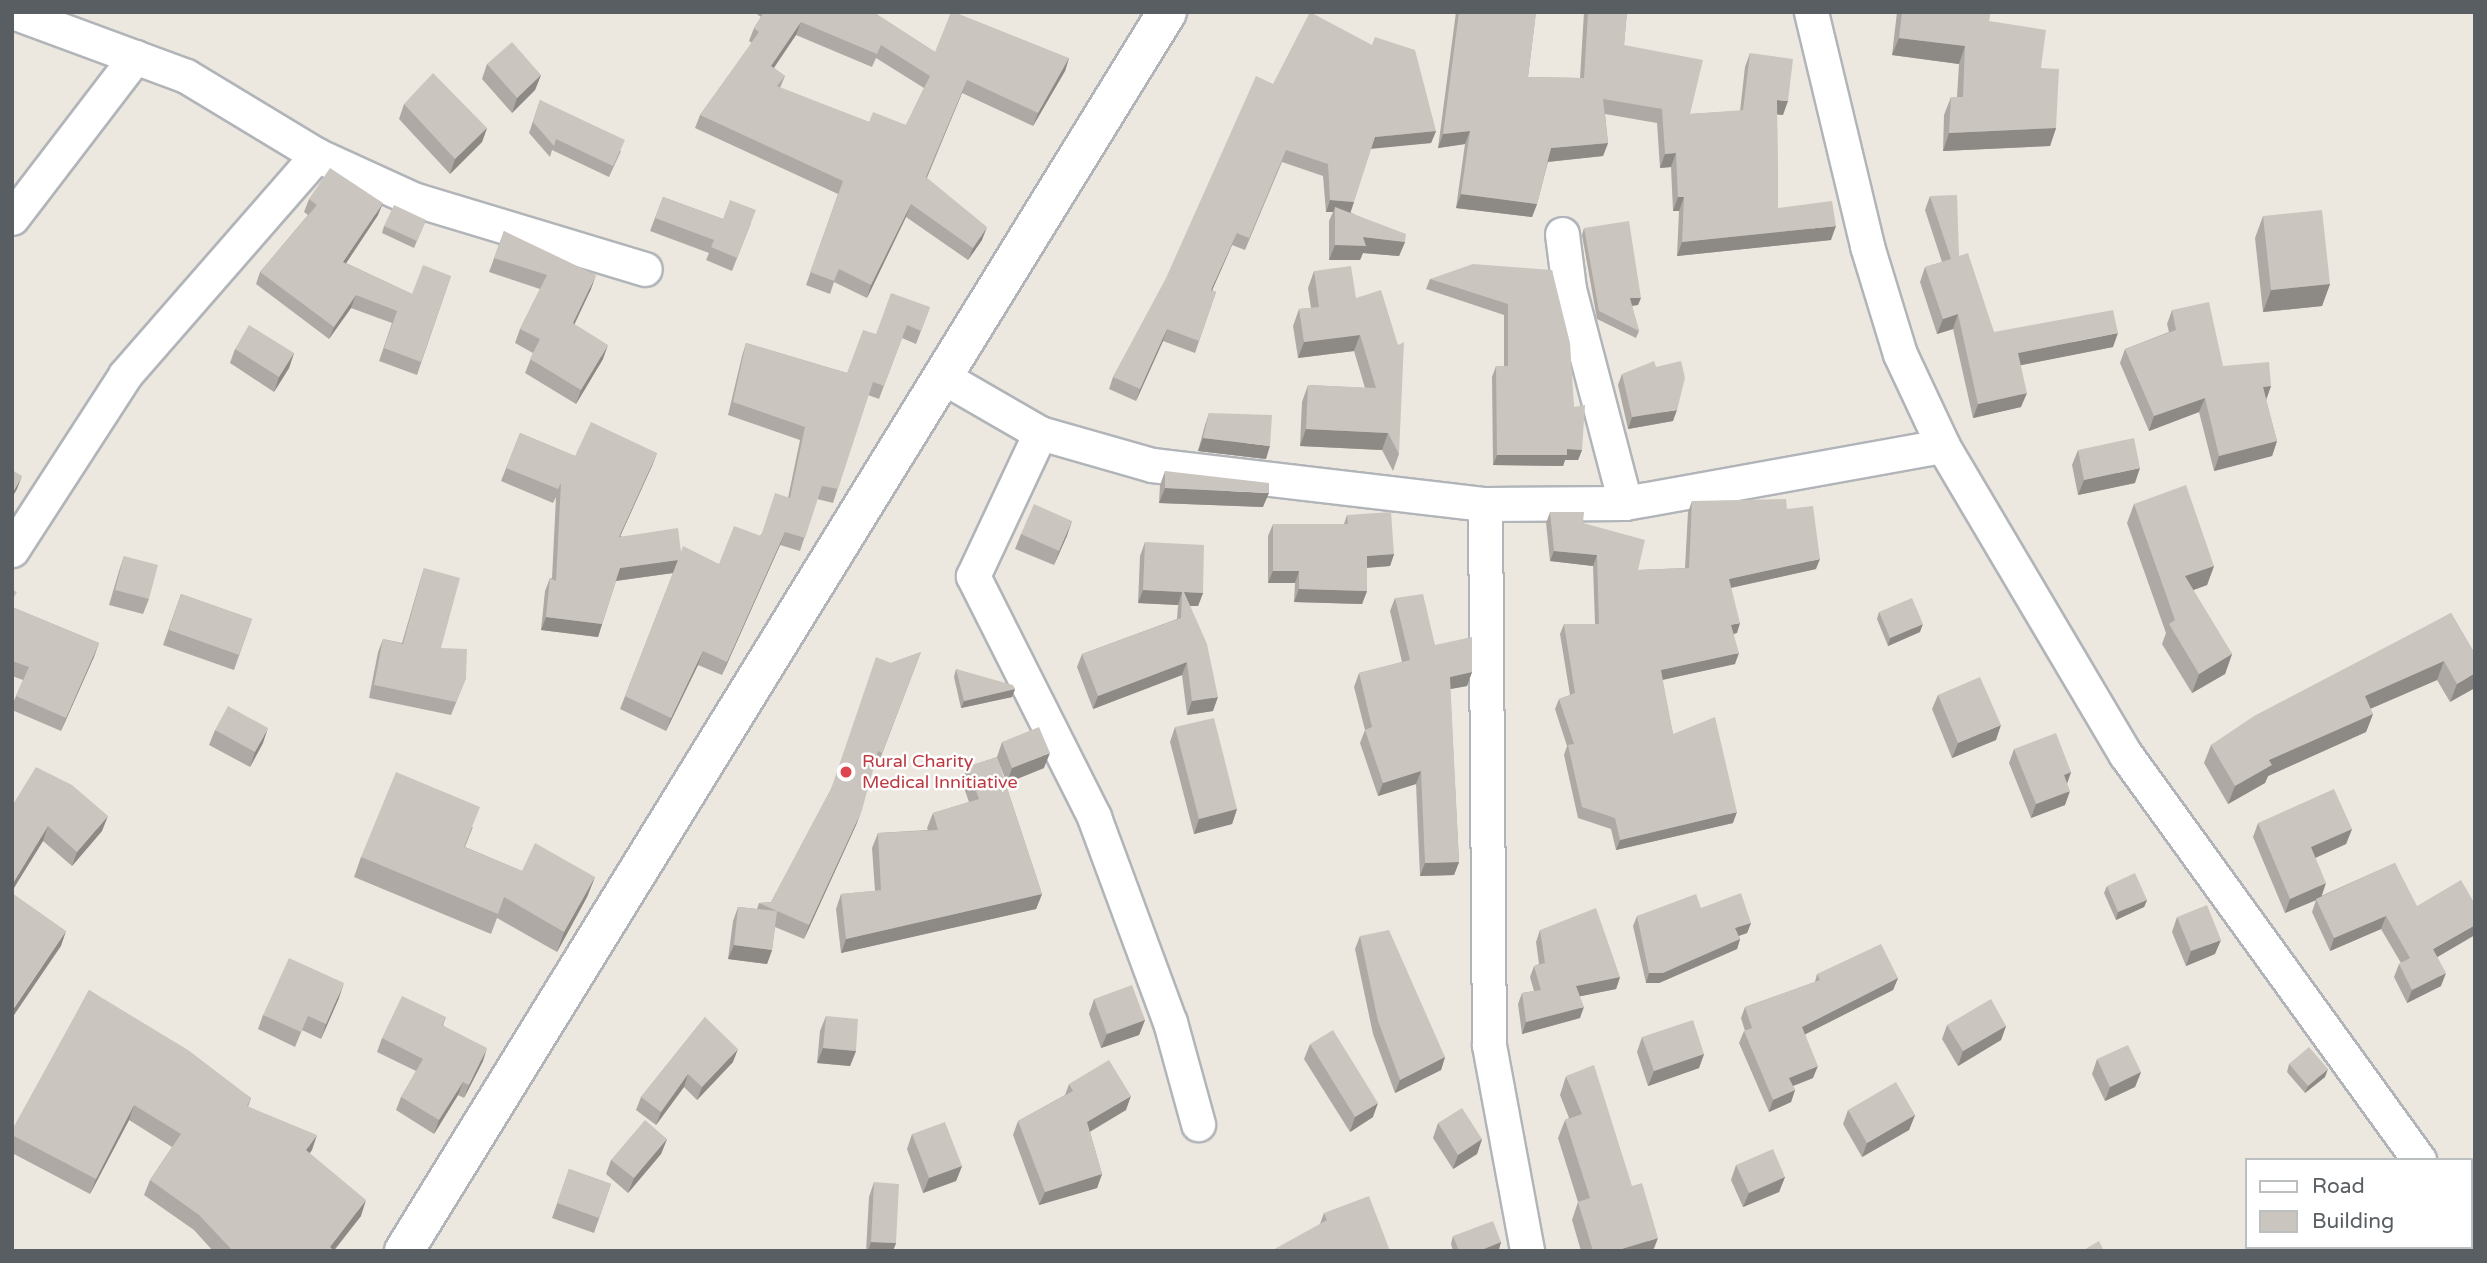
<!DOCTYPE html>
<style>
body{margin:0}
#map{position:relative;width:2487px;height:1263px;overflow:hidden;background:#ede8df;font-family:"Varela Round",sans-serif}
div>[style]{position:absolute}
[style*='--x']{left:calc(var(--x)*1px);top:calc(var(--y)*1px);width:calc(var(--w)*1px);rotate:calc(var(--a)*1deg)}
.roads{filter:drop-shadow(2px 0 #b1b5b9) drop-shadow(-2px 0 #b1b5b9) drop-shadow(0 2px #b1b5b9) drop-shadow(0 -2px #b1b5b9)}
.minor>*{height:33px;margin:-16.5px;padding:0 16.5px;transform-origin:16.5px;border-radius:16.5px;background:#fff}
.secondary>*{height:38px;margin:-19px;padding:0 19px;transform-origin:19px;border-radius:19px;background:#fff}
.wall>*{inset:0;background:#aea9a4}
.shaded-wall>*{inset:0;background:#8d8a86}
.building>*{inset:0;background:#cac5bf}
.dots>*{width:19px;height:19px;translate:-50% -50%;box-sizing:border-box;border:4px solid #fff;border-radius:50%}
span{translate:-50% -50%;white-space:nowrap;text-align:center;line-height:1.15;-webkit-text-stroke:5px #fff;paint-order:stroke}
.health-label{font-size:18px;color:#be3a42}
.left{translate:0 -50%;text-align:left}
.frame{position:absolute;inset:0;border:14px solid #585e62;pointer-events:none}
.legend{position:absolute;left:2245px;top:1158px;width:228px;height:91px;box-sizing:border-box;background:#fff;border:2px solid #bcbfc0;margin:0;padding:9px 12px;list-style:none;font-size:21px;color:#585e62}
.legend li{display:flex;align-items:center;gap:14px;height:35px}
.legend b{width:35px;border:2px solid #bcbfc0}
</style>
<div id="map">
<div class="roads">
<div class="minor">
<i style="--x:13;--y:12;--w:184;--a:20.3"></i>
<i style="--x:186;--y:76;--w:153;--a:31.1"></i>
<i style="--x:317;--y:155;--w:106;--a:24.6"></i>
<i style="--x:413;--y:199;--w:242;--a:16.8"></i>
<i style="--x:1811;--y:12;--w:241;--a:76.5"></i>
<i style="--x:1867;--y:246;--w:113;--a:73"></i>
<i style="--x:1900;--y:354;--w:102;--a:64.9"></i>
<i style="--x:1943;--y:446;--w:359;--a:59.4"></i>
<i style="--x:2126;--y:755;--w:500;--a:54.1"></i>
<i style="--x:12;--y:218;--w:203;--a:-52.6"></i>
<i style="--x:1562;--y:234;--w:55;--a:82.7"></i>
<i style="--x:1569;--y:289;--w:221;--a:75.3"></i>
<i style="--x:943;--y:377;--w:112;--a:30"></i>
<i style="--x:1040;--y:433;--w:116;--a:15.9"></i>
<i style="--x:1152;--y:465;--w:335;--a:6.7"></i>
<i style="--x:1485;--y:504;--w:140;--a:-0.4"></i>
<i style="--x:1625;--y:503;--w:323;--a:-10.2"></i>
<i style="--x:1040;--y:433;--w:158;--a:115.1"></i>
<i style="--x:973;--y:576;--w:270;--a:63.3"></i>
<i style="--x:1094;--y:817;--w:219;--a:69.7"></i>
<i style="--x:1170;--y:1022;--w:106;--a:74.6"></i>
<i style="--x:1485;--y:504;--w:541;--a:89.58"></i>
<i style="--x:1489;--y:1045;--w:209;--a:79.5"></i>
<i style="--x:12;--y:550;--w:208;--a:-57.1"></i>
<i style="--x:125;--y:375;--w:292;--a:-48.9"></i>
<i style="--x:2471;--y:1229;--w:6;--a:45"></i>
</div>
<div class="secondary">
<i style="--x:404;--y:1251;--w:1455;--a:-58.37"></i>
</div>
</div>
<div class="wall">
<i style="clip-path:polygon(evenodd,754px 12px,873px 12px,935px 52px,1069px 58px,1065px 71px,1033px 126px,962px 93px,927px 178px,982px 240px,968px 260px,906px 217px,867px 298px,834px 282px,830px 294px,806px 285px,838px 194px,695px 128px,700px 115px,752px 43px,749px 41px,754px 28px,761px 17px,754px 12px,796px 35px,872px 67px,876px 58px,924px 88px,906px 125px,869px 122px,780px 88px,785px 76px,774px 68px,796px 35px)"></i>
<i style="clip-path:polygon(1456px 12px,1536px 12px,1528px 77px,1580px 78px,1584px 12px,1627px 12px,1624px 45px,1690px 114px,1740px 111px,1745px 67px,1750px 53px,1783px 115px,1777px 114px,1778px 208px,1831px 240px,1677px 256px,1679px 211px,1673px 211px,1671px 167px,1660px 168px,1657px 123px,1605px 114px,1608px 143px,1603px 156px,1548px 162px,1537px 204px,1532px 217px,1456px 208px,1465px 144px,1438px 148px)"></i>
<i style="clip-path:polygon(1897px 12px,1990px 12px,1989px 21px,2041px 68px,2056px 128px,2050px 146px,1943px 151px,1944px 115px,1951px 97px,1957px 97px,1959px 64px,1892px 55px)"></i>
<i style="clip-path:polygon(487px 64px,541px 75px,535px 90px,512px 113px,482px 79px)"></i>
<i style="clip-path:polygon(1273px 84px,1436px 131px,1431px 143px,1371px 148px,1350px 212px,1405px 242px,1399px 256px,1363px 253px,1360px 260px,1329px 260px,1329px 221px,1333px 212px,1326px 212px,1323px 176px,1282px 162px,1245px 250px,1232px 245px,1212px 290px,1216px 292px,1195px 353px,1163px 341px,1136px 401px,1109px 389px,1113px 377px)"></i>
<i style="clip-path:polygon(540px 100px,621px 151px,609px 177px,552px 150px,550px 157px,529px 133px)"></i>
<i style="clip-path:polygon(404px 104px,487px 128px,482px 142px,450px 174px,399px 119px)"></i>
<i style="clip-path:polygon(1930px 196px,1994px 332px,2113px 347px,2020px 365px,2021px 407px,1973px 418px,1953px 329px,1937px 334px,1920px 282px,1925px 267px,1942px 262px,1925px 210px)"></i>
<i style="clip-path:polygon(663px 197px,723px 219px,751px 223px,732px 271px,706px 260px,709px 253px,650px 231px)"></i>
<i style="clip-path:polygon(309px 199px,378px 215px,346px 263px,412px 294px,451px 276px,417px 375px,379px 361px,392px 323px,351px 308px,329px 339px,256px 284px,260px 272px,308px 215px,304px 212px)"></i>
<i style="clip-path:polygon(2263px 216px,2330px 284px,2322px 306px,2263px 312px,2255px 238px)"></i>
<i style="clip-path:polygon(426px 220px,414px 248px,382px 233px,384px 226px)"></i>
<i style="clip-path:polygon(1584px 228px,1638px 305px,1632px 306px,1639px 331px,1636px 338px,1597px 319px,1582px 235px)"></i>
<i style="clip-path:polygon(504px 231px,591px 289px,574px 324px,603px 359px,576px 404px,525px 373px,533px 353px,515px 343px,520px 329px,540px 289px,489px 272px)"></i>
<i style="clip-path:polygon(1552px 270px,1574px 407px,1582px 450px,1578px 460px,1565px 460px,1563px 466px,1493px 465px,1492px 377px,1496px 366px,1504px 366px,1504px 315px,1426px 289px,1430px 279px)"></i>
<i style="clip-path:polygon(1314px 271px,1356px 298px,1399px 454px,1393px 471px,1382px 450px,1300px 446px,1302px 402px,1308px 385px,1365px 388px,1354px 351px,1298px 358px,1293px 326px,1299px 309px,1311px 308px,1308px 288px)"></i>
<i style="clip-path:polygon(930px 307px,916px 344px,902px 338px,879px 399px,868px 395px,833px 503px,817px 499px,800px 551px,780px 545px,722px 675px,698px 665px,666px 731px,620px 709px,673px 573px,616px 581px,598px 637px,541px 630px,545px 591px,550px 578px,552px 578px,556px 497px,553px 503px,501px 481px,520px 433px,575px 456px,657px 453px,620px 536px,681px 552px,719px 564px,760px 536px,788px 498px,800px 440px,728px 415px,742px 356px,746px 343px,847px 373px,876px 334px)"></i>
<i style="clip-path:polygon(2172px 310px,2223px 366px,2271px 386px,2266px 400px,2277px 441px,2272px 456px,2214px 471px,2199px 412px,2149px 431px,2120px 363px,2125px 349px,2169px 332px,2167px 324px)"></i>
<i style="clip-path:polygon(235px 349px,294px 353px,289px 368px,274px 392px,230px 363px)"></i>
<i style="clip-path:polygon(1622px 374px,1673px 421px,1628px 429px,1618px 385px)"></i>
<i style="clip-path:polygon(1209px 413px,1266px 459px,1198px 451px,1205px 425px)"></i>
<i style="clip-path:polygon(2078px 450px,2135px 483px,2078px 495px,2072px 465px)"></i>
<i style="clip-path:polygon(1165px 471px,1263px 507px,1159px 503px,1160px 485px)"></i>
<i style="clip-path:polygon(1692px 501px,1787px 509px,1816px 569px,1731px 588px,1737px 633px,1734px 634px,1735px 664px,1662px 680px,1673px 734px,1733px 823px,1616px 850px,1611px 829px,1578px 818px,1564px 755px,1567px 746px,1555px 709px,1559px 699px,1570px 695px,1560px 634px,1564px 624px,1595px 624px,1593px 566px,1550px 561px,1546px 523px,1550px 512px,1583px 523px,1638px 570px,1685px 568px,1688px 512px)"></i>
<i style="clip-path:polygon(2134px 504px,2214px 566px,2207px 585px,2193px 590px,2232px 654px,2225px 674px,2192px 693px,2162px 644px,2166px 633px,2127px 523px)"></i>
<i style="clip-path:polygon(1347px 515px,1394px 554px,1390px 566px,1367px 568px,1367px 591px,1362px 604px,1294px 602px,1295px 583px,1268px 583px,1268px 536px,1273px 524px,1344px 524px)"></i>
<i style="clip-path:polygon(1072px 521px,1054px 565px,1015px 549px,1021px 534px)"></i>
<i style="clip-path:polygon(1145px 542px,1203px 593px,1198px 606px,1190px 606px,1213px 711px,1187px 715px,1182px 675px,1093px 709px,1077px 667px,1082px 654px,1177px 619px,1178px 605px,1138px 603px,1140px 556px)"></i>
<i style="clip-path:polygon(124px 556px,149px 599px,143px 614px,109px 605px,119px 571px)"></i>
<i style="clip-path:polygon(424px 568px,441px 648px,466px 678px,451px 715px,369px 698px,378px 652px,383px 639px,402px 643px,420px 581px)"></i>
<i style="clip-path:polygon(181px 594px,252px 619px,234px 670px,163px 645px)"></i>
<i style="clip-path:polygon(1395px 598px,1435px 645px,1472px 672px,1467px 686px,1450px 689px,1459px 862px,1454px 875px,1420px 876px,1416px 784px,1378px 796px,1360px 743px,1365px 730px,1354px 687px,1359px 673px,1402px 662px,1390px 611px)"></i>
<i style="clip-path:polygon(12px 607px,99px 643px,61px 731px,12px 710px,12px 705px,23px 680px,12px 676px)"></i>
<i style="clip-path:polygon(1879px 612px,1920px 632px,1888px 646px,1877px 619px)"></i>
<i style="clip-path:polygon(2451px 613px,2475px 654px,2450px 702px,2437px 680px,2370px 709px,2373px 714px,2366px 732px,2268px 776px,2265px 783px,2228px 804px,2204px 763px,2211px 745px)"></i>
<i style="clip-path:polygon(921px 652px,877px 767px,874px 766px,856px 825px,804px 939px,775px 927px,772px 950px,767px 964px,728px 959px,733px 921px,738px 907px,757px 909px,759px 903px,771px 902px,830px 791px,891px 663px)"></i>
<i style="clip-path:polygon(956px 669px,1015px 689px,1012px 697px,961px 708px,954px 677px)"></i>
<i style="clip-path:polygon(1938px 695px,1996px 740px,1952px 758px,1932px 709px)"></i>
<i style="clip-path:polygon(1175px 727px,1237px 809px,1232px 824px,1194px 834px,1170px 742px)"></i>
<i style="clip-path:polygon(215px 730px,263px 743px,250px 767px,209px 745px)"></i>
<i style="clip-path:polygon(1002px 742px,1044px 768px,1007px 783px,997px 758px,1042px 894px,1036px 909px,841px 953px,836px 909px,841px 894px,875px 891px,872px 848px,878px 833px,928px 830px,927px 828px,933px 813px,969px 802px,962px 782px,967px 767px,997px 757px)"></i>
<i style="clip-path:polygon(2014px 749px,2071px 772px,2067px 784px,2065px 805px,2031px 818px,2009px 763px)"></i>
<i style="clip-path:polygon(12px 806px,102px 831px,72px 866px,43px 841px,12px 891px)"></i>
<i style="clip-path:polygon(2258px 823px,2352px 829px,2346px 844px,2315px 858px,2321px 896px,2395px 863px,2437px 957px,2441px 986px,2407px 1003px,2394px 977px,2399px 964px,2401px 963px,2381px 929px,2330px 951px,2312px 912px,2316px 900px,2285px 913px,2253px 837px)"></i>
<i style="clip-path:polygon(473px 827px,465px 847px,522px 871px,595px 877px,587px 897px,557px 952px,497px 918px,491px 934px,354px 877px,361px 857px)"></i>
<i style="clip-path:polygon(2107px 886px,2147px 900px,2144px 907px,2116px 920px,2104px 893px)"></i>
<i style="clip-path:polygon(1701px 908px,1751px 923px,1747px 933px,1739px 936px,1740px 939px,1737px 949px,1659px 983px,1646px 983px,1633px 926px,1637px 916px)"></i>
<i style="clip-path:polygon(2177px 917px,2215px 954px,2186px 966px,2172px 932px)"></i>
<i style="clip-path:polygon(1540px 930px,1620px 977px,1616px 989px,1580px 996px,1580px 1018px,1522px 1034px,1518px 1004px,1522px 993px,1534px 991px,1530px 977px,1534px 966px,1539px 964px,1536px 942px)"></i>
<i style="clip-path:polygon(1360px 936px,1445px 1057px,1441px 1070px,1395px 1093px,1373px 1034px,1355px 949px)"></i>
<i style="clip-path:polygon(1817px 974px,1898px 978px,1893px 990px,1805px 1034px,1813px 1078px,1793px 1086px,1795px 1090px,1791px 1102px,1769px 1112px,1739px 1043px,1744px 1031px,1745px 1031px,1741px 1018px,1745px 1007px,1815px 982px)"></i>
<i style="clip-path:polygon(89px 990px,251px 1098px,248px 1107px,312px 1150px,309px 1153px,361px 1216px,334px 1251px,213px 1251px,194px 1230px,144px 1195px,150px 1180px,172px 1147px,129px 1120px,90px 1194px,12px 1153px,12px 1135px)"></i>
<i style="clip-path:polygon(339px 998px,321px 1039px,302px 1030px,295px 1047px,258px 1029px,263px 1015px)"></i>
<i style="clip-path:polygon(1094px 999px,1145px 1020px,1139px 1035px,1101px 1048px,1089px 1014px)"></i>
<i style="clip-path:polygon(826px 1016px,856px 1051px,850px 1066px,817px 1063px,820px 1031px)"></i>
<i style="clip-path:polygon(446px 1017px,443px 1025px,483px 1061px,464px 1098px,458px 1095px,434px 1134px,396px 1110px,401px 1097px,416px 1071px,377px 1052px,382px 1038px)"></i>
<i style="clip-path:polygon(705px 1017px,733px 1062px,697px 1100px,684px 1087px,656px 1125px,636px 1110px,641px 1097px)"></i>
<i style="clip-path:polygon(1947px 1025px,2006px 1026px,2001px 1040px,1958px 1066px,1942px 1039px)"></i>
<i style="clip-path:polygon(1642px 1037px,1704px 1054px,1699px 1068px,1648px 1086px,1637px 1052px)"></i>
<i style="clip-path:polygon(1310px 1044px,1373px 1117px,1350px 1132px,1304px 1059px)"></i>
<i style="clip-path:polygon(2097px 1059px,2141px 1072px,2135px 1087px,2105px 1101px,2092px 1074px)"></i>
<i style="clip-path:polygon(2289px 1064px,2325px 1077px,2305px 1093px,2287px 1072px)"></i>
<i style="clip-path:polygon(1566px 1076px,1653px 1251px,1581px 1251px,1572px 1220px,1578px 1202px,1558px 1138px,1565px 1120px,1569px 1118px,1560px 1095px)"></i>
<i style="clip-path:polygon(1069px 1084px,1126px 1110px,1090px 1132px,1102px 1174px,1097px 1188px,1039px 1205px,1013px 1135px,1018px 1121px,1065px 1095px)"></i>
<i style="clip-path:polygon(1848px 1110px,1915px 1115px,1909px 1130px,1862px 1157px,1843px 1124px)"></i>
<i style="clip-path:polygon(1438px 1123px,1482px 1139px,1477px 1154px,1453px 1169px,1433px 1138px)"></i>
<i style="clip-path:polygon(912px 1134px,962px 1166px,956px 1181px,923px 1193px,907px 1149px)"></i>
<i style="clip-path:polygon(667px 1139px,661px 1154px,628px 1193px,606px 1174px,611px 1160px)"></i>
<i style="clip-path:polygon(1736px 1165px,1785px 1177px,1779px 1192px,1743px 1207px,1731px 1180px)"></i>
<i style="clip-path:polygon(569px 1169px,611px 1184px,594px 1233px,552px 1218px)"></i>
<i style="clip-path:polygon(874px 1182px,896px 1243px,893px 1251px,866px 1251px,869px 1197px)"></i>
<i style="clip-path:polygon(1324px 1213px,1390px 1251px,1320px 1224px)"></i>
<i style="clip-path:polygon(1453px 1236px,1501px 1242px,1499px 1249px,1495px 1251px,1453px 1251px,1451px 1244px)"></i>
</div>
<div class="shaded-wall">
<i style="clip-path:polygon(801px 22px,796px 35px,766px 79px,771px 66px)"></i>
<i style="clip-path:polygon(1899px 38px,1965px 46px,1959px 64px,1892px 55px)"></i>
<i style="clip-path:polygon(1069px 58px,1065px 71px,1033px 126px,1038px 113px)"></i>
<i style="clip-path:polygon(541px 75px,535px 90px,512px 113px,517px 98px)"></i>
<i style="clip-path:polygon(967px 80px,962px 93px,921px 190px,926px 177px)"></i>
<i style="clip-path:polygon(1777px 100px,1788px 101px,1783px 115px,1772px 114px)"></i>
<i style="clip-path:polygon(487px 128px,482px 142px,450px 174px,455px 159px)"></i>
<i style="clip-path:polygon(2056px 128px,2050px 146px,1943px 151px,1949px 133px)"></i>
<i style="clip-path:polygon(1436px 131px,1431px 143px,1370px 149px,1375px 137px)"></i>
<i style="clip-path:polygon(1470px 131px,1465px 144px,1438px 148px,1443px 134px)"></i>
<i style="clip-path:polygon(1608px 143px,1603px 156px,1546px 162px,1551px 148px)"></i>
<i style="clip-path:polygon(1676px 153px,1671px 167px,1660px 168px,1665px 154px)"></i>
<i style="clip-path:polygon(1461px 194px,1537px 204px,1532px 217px,1456px 208px)"></i>
<i style="clip-path:polygon(1678px 197px,1684px 197px,1679px 211px,1673px 211px)"></i>
<i style="clip-path:polygon(1330px 200px,1354px 202px,1350px 214px,1335px 207px,1333px 212px,1326px 212px)"></i>
<i style="clip-path:polygon(383px 203px,378px 215px,339px 274px,343px 262px)"></i>
<i style="clip-path:polygon(911px 204px,906px 217px,867px 298px,871px 285px)"></i>
<i style="clip-path:polygon(1836px 226px,1831px 240px,1677px 256px,1682px 242px)"></i>
<i style="clip-path:polygon(987px 227px,982px 240px,968px 260px,973px 248px)"></i>
<i style="clip-path:polygon(1237px 233px,1232px 245px,1207px 302px,1211px 290px)"></i>
<i style="clip-path:polygon(1363px 237px,1405px 242px,1399px 256px,1363px 253px,1360px 260px,1329px 260px,1335px 245px)"></i>
<i style="clip-path:polygon(596px 275px,591px 289px,568px 338px,573px 323px)"></i>
<i style="clip-path:polygon(2330px 284px,2322px 306px,2263px 312px,2271px 290px)"></i>
<i style="clip-path:polygon(356px 295px,351px 308px,329px 339px,334px 327px)"></i>
<i style="clip-path:polygon(1630px 298px,1641px 298px,1638px 305px,1627px 306px)"></i>
<i style="clip-path:polygon(1958px 314px,1953px 329px,1937px 334px,1943px 319px)"></i>
<i style="clip-path:polygon(1167px 329px,1163px 341px,1136px 401px,1140px 389px)"></i>
<i style="clip-path:polygon(2118px 333px,2113px 347px,2012px 367px,2018px 353px)"></i>
<i style="clip-path:polygon(1360px 335px,1354px 351px,1298px 358px,1304px 342px)"></i>
<i style="clip-path:polygon(608px 345px,603px 359px,576px 404px,581px 390px)"></i>
<i style="clip-path:polygon(294px 353px,289px 368px,274px 392px,279px 377px)"></i>
<i style="clip-path:polygon(2271px 386px,2266px 400px,2263px 387px)"></i>
<i style="clip-path:polygon(2027px 393px,2021px 407px,1973px 418px,1978px 404px)"></i>
<i style="clip-path:polygon(2205px 398px,2199px 412px,2149px 431px,2154px 416px)"></i>
<i style="clip-path:polygon(1677px 410px,1673px 421px,1628px 429px,1632px 417px)"></i>
<i style="clip-path:polygon(1306px 429px,1388px 433px,1382px 450px,1300px 446px)"></i>
<i style="clip-path:polygon(1203px 438px,1270px 446px,1266px 459px,1198px 451px)"></i>
<i style="clip-path:polygon(2277px 441px,2272px 456px,2214px 471px,2219px 456px)"></i>
<i style="clip-path:polygon(1567px 449px,1582px 450px,1578px 460px,1565px 460px,1563px 466px,1493px 465px,1497px 455px)"></i>
<i style="clip-path:polygon(657px 453px,652px 466px,614px 550px,619px 537px)"></i>
<i style="clip-path:polygon(2140px 468px,2135px 483px,2078px 495px,2084px 480px)"></i>
<i style="clip-path:polygon(22px 476px,17px 489px,12px 498px,12px 494px)"></i>
<i style="clip-path:polygon(1165px 488px,1269px 493px,1263px 507px,1159px 503px)"></i>
<i style="clip-path:polygon(1072px 521px,1067px 536px,1054px 565px,1059px 551px)"></i>
<i style="clip-path:polygon(785px 532px,780px 545px,722px 675px,727px 662px)"></i>
<i style="clip-path:polygon(1554px 551px,1597px 555px,1593px 566px,1550px 561px)"></i>
<i style="clip-path:polygon(1394px 554px,1390px 566px,1362px 568px,1367px 556px)"></i>
<i style="clip-path:polygon(1820px 559px,1816px 569px,1725px 589px,1729px 579px)"></i>
<i style="clip-path:polygon(678px 560px,673px 573px,615px 581px,620px 568px)"></i>
<i style="clip-path:polygon(2214px 566px,2207px 585px,2177px 596px,2185px 576px)"></i>
<i style="clip-path:polygon(1273px 571px,1299px 571px,1295px 583px,1268px 583px)"></i>
<i style="clip-path:polygon(1299px 589px,1367px 591px,1362px 604px,1294px 602px)"></i>
<i style="clip-path:polygon(1143px 590px,1182px 592px,1178px 605px,1138px 603px)"></i>
<i style="clip-path:polygon(1184px 592px,1203px 593px,1198px 606px,1182px 606px)"></i>
<i style="clip-path:polygon(546px 617px,602px 624px,598px 637px,541px 630px)"></i>
<i style="clip-path:polygon(1740px 623px,1737px 633px,1727px 635px,1731px 625px)"></i>
<i style="clip-path:polygon(1923px 624px,1920px 632px,1888px 646px,1890px 638px)"></i>
<i style="clip-path:polygon(99px 643px,94px 657px,61px 731px,66px 718px)"></i>
<i style="clip-path:polygon(703px 651px,698px 665px,666px 731px,671px 718px)"></i>
<i style="clip-path:polygon(1739px 653px,1735px 664px,1657px 681px,1661px 670px)"></i>
<i style="clip-path:polygon(2232px 654px,2225px 674px,2192px 693px,2199px 674px)"></i>
<i style="clip-path:polygon(2444px 661px,2437px 680px,2358px 714px,2365px 696px)"></i>
<i style="clip-path:polygon(1187px 662px,1182px 675px,1093px 709px,1098px 696px)"></i>
<i style="clip-path:polygon(1472px 672px,1467px 686px,1445px 690px,1450px 677px)"></i>
<i style="clip-path:polygon(2475px 673px,2475px 688px,2450px 702px,2457px 684px)"></i>
<i style="clip-path:polygon(1015px 689px,1012px 697px,961px 708px,964px 701px)"></i>
<i style="clip-path:polygon(1218px 697px,1213px 711px,1187px 715px,1192px 701px)"></i>
<i style="clip-path:polygon(2373px 714px,2366px 732px,2268px 776px,2265px 783px,2228px 804px,2235px 786px,2269px 760px)"></i>
<i style="clip-path:polygon(2001px 725px,1996px 740px,1952px 758px,1958px 743px)"></i>
<i style="clip-path:polygon(268px 728px,263px 743px,250px 767px,255px 752px)"></i>
<i style="clip-path:polygon(1050px 753px,1044px 768px,1007px 783px,1012px 768px)"></i>
<i style="clip-path:polygon(1421px 771px,1416px 784px,1378px 796px,1383px 783px)"></i>
<i style="clip-path:polygon(2071px 772px,2066px 786px,2064px 775px)"></i>
<i style="clip-path:polygon(2070px 791px,2065px 805px,2031px 818px,2036px 804px)"></i>
<i style="clip-path:polygon(1237px 809px,1232px 824px,1194px 834px,1199px 819px)"></i>
<i style="clip-path:polygon(862px 810px,856px 825px,804px 939px,809px 925px)"></i>
<i style="clip-path:polygon(1737px 812px,1733px 823px,1616px 850px,1620px 840px)"></i>
<i style="clip-path:polygon(108px 816px,102px 831px,72px 866px,77px 852px)"></i>
<i style="clip-path:polygon(48px 826px,43px 841px,12px 891px,12px 885px)"></i>
<i style="clip-path:polygon(2352px 829px,2346px 844px,2306px 862px,2311px 847px)"></i>
<i style="clip-path:polygon(1459px 862px,1454px 875px,1420px 876px,1425px 863px)"></i>
<i style="clip-path:polygon(595px 877px,587px 897px,557px 952px,564px 932px)"></i>
<i style="clip-path:polygon(2326px 883px,2321px 898px,2285px 913px,2290px 899px)"></i>
<i style="clip-path:polygon(1042px 894px,1036px 909px,841px 953px,846px 939px)"></i>
<i style="clip-path:polygon(2147px 900px,2144px 907px,2116px 920px,2118px 912px)"></i>
<i style="clip-path:polygon(2386px 916px,2381px 929px,2330px 951px,2334px 938px)"></i>
<i style="clip-path:polygon(1751px 923px,1747px 933px,1732px 938px,1735px 928px)"></i>
<i style="clip-path:polygon(2475px 925px,2475px 935px,2429px 962px,2433px 949px)"></i>
<i style="clip-path:polygon(66px 931px,61px 946px,12px 1018px,12px 1011px)"></i>
<i style="clip-path:polygon(1740px 939px,1737px 949px,1659px 983px,1646px 983px,1649px 973px)"></i>
<i style="clip-path:polygon(2221px 940px,2215px 954px,2186px 966px,2191px 951px)"></i>
<i style="clip-path:polygon(734px 945px,772px 950px,767px 964px,728px 959px)"></i>
<i style="clip-path:polygon(2446px 973px,2441px 986px,2407px 1003px,2412px 990px)"></i>
<i style="clip-path:polygon(1620px 977px,1616px 989px,1572px 998px,1576px 986px)"></i>
<i style="clip-path:polygon(1898px 978px,1893px 990px,1798px 1038px,1802px 1027px)"></i>
<i style="clip-path:polygon(344px 983px,339px 998px,321px 1039px,326px 1024px)"></i>
<i style="clip-path:polygon(1584px 1007px,1580px 1018px,1522px 1034px,1526px 1022px)"></i>
<i style="clip-path:polygon(1145px 1020px,1139px 1035px,1101px 1048px,1107px 1034px)"></i>
<i style="clip-path:polygon(2006px 1026px,2001px 1040px,1958px 1066px,1963px 1051px)"></i>
<i style="clip-path:polygon(487px 1048px,483px 1061px,464px 1098px,469px 1085px)"></i>
<i style="clip-path:polygon(823px 1048px,856px 1051px,850px 1066px,817px 1063px)"></i>
<i style="clip-path:polygon(738px 1049px,733px 1062px,697px 1100px,702px 1087px)"></i>
<i style="clip-path:polygon(1704px 1054px,1699px 1068px,1648px 1086px,1654px 1071px)"></i>
<i style="clip-path:polygon(1445px 1057px,1441px 1070px,1395px 1093px,1400px 1080px)"></i>
<i style="clip-path:polygon(1818px 1066px,1813px 1078px,1785px 1089px,1789px 1078px)"></i>
<i style="clip-path:polygon(2328px 1069px,2325px 1077px,2305px 1093px,2308px 1086px)"></i>
<i style="clip-path:polygon(2141px 1072px,2135px 1087px,2105px 1101px,2110px 1087px)"></i>
<i style="clip-path:polygon(688px 1074px,684px 1087px,656px 1125px,661px 1112px)"></i>
<i style="clip-path:polygon(463px 1082px,458px 1095px,434px 1134px,439px 1120px)"></i>
<i style="clip-path:polygon(1795px 1090px,1791px 1102px,1769px 1112px,1773px 1100px)"></i>
<i style="clip-path:polygon(1131px 1096px,1126px 1110px,1082px 1136px,1087px 1122px)"></i>
<i style="clip-path:polygon(1378px 1103px,1373px 1117px,1350px 1132px,1355px 1117px)"></i>
<i style="clip-path:polygon(134px 1105px,129px 1120px,90px 1194px,96px 1179px)"></i>
<i style="clip-path:polygon(1915px 1115px,1909px 1130px,1862px 1157px,1867px 1143px)"></i>
<i style="clip-path:polygon(317px 1135px,312px 1150px,301px 1165px,306px 1150px)"></i>
<i style="clip-path:polygon(667px 1139px,661px 1154px,628px 1193px,634px 1178px)"></i>
<i style="clip-path:polygon(1482px 1139px,1477px 1154px,1453px 1169px,1458px 1155px)"></i>
<i style="clip-path:polygon(962px 1166px,956px 1181px,923px 1193px,929px 1178px)"></i>
<i style="clip-path:polygon(1102px 1174px,1097px 1188px,1039px 1205px,1045px 1192px)"></i>
<i style="clip-path:polygon(1785px 1177px,1779px 1192px,1743px 1207px,1749px 1193px)"></i>
<i style="clip-path:polygon(366px 1200px,361px 1216px,333px 1251px,330px 1247px)"></i>
<i style="clip-path:polygon(1658px 1238px,1653px 1251px,1615px 1251px)"></i>
<i style="clip-path:polygon(871px 1242px,896px 1243px,893px 1251px,868px 1251px)"></i>
<i style="clip-path:polygon(1501px 1242px,1499px 1249px,1495px 1251px,1479px 1251px)"></i>
</div>
<div class="building">
<i style="clip-path:polygon(evenodd,764px 12px,873px 12px,935px 52px,951px 12px,954px 12px,1069px 58px,1038px 113px,967px 80px,926px 177px,987px 227px,973px 248px,911px 204px,871px 285px,839px 269px,834px 281px,810px 272px,843px 181px,700px 115px,759px 32px,754px 28px,764px 12px,801px 22px,877px 54px,881px 45px,930px 76px,906px 125px,873px 112px,869px 122px,777px 86px,785px 76px,771px 66px,801px 22px)"></i>
<i style="clip-path:polygon(1310px 12px,1372px 45px,1375px 37px,1415px 50px,1436px 131px,1375px 137px,1354px 202px,1330px 200px,1328px 164px,1286px 150px,1249px 238px,1237px 233px,1211px 290px,1216px 292px,1199px 341px,1167px 329px,1140px 389px,1113px 377px,1166px 278px,1256px 76px,1273px 84px)"></i>
<i style="clip-path:polygon(1459px 12px,1536px 12px,1528px 77px,1584px 78px,1588px 12px,1627px 12px,1624px 45px,1703px 60px,1690px 114px,1743px 110px,1750px 53px,1793px 59px,1788px 101px,1777px 100px,1778px 208px,1832px 201px,1836px 226px,1682px 242px,1684px 197px,1678px 197px,1676px 153px,1665px 154px,1662px 109px,1603px 99px,1608px 143px,1551px 148px,1537px 204px,1461px 194px,1470px 131px,1443px 134px)"></i>
<i style="clip-path:polygon(1902px 12px,1990px 12px,1989px 21px,2046px 30px,2041px 68px,2059px 69px,2056px 128px,1949px 133px,1951px 97px,1963px 97px,1965px 46px,1899px 38px)"></i>
<i style="clip-path:polygon(512px 42px,541px 75px,517px 98px,487px 64px)"></i>
<i style="clip-path:polygon(433px 73px,487px 128px,455px 159px,404px 104px)"></i>
<i style="clip-path:polygon(540px 100px,625px 140px,613px 166px,556px 139px,554px 146px,533px 122px)"></i>
<i style="clip-path:polygon(330px 168px,383px 203px,343px 262px,412px 294px,423px 265px,451px 276px,421px 362px,384px 348px,397px 311px,356px 295px,334px 327px,260px 272px,317px 205px,309px 199px)"></i>
<i style="clip-path:polygon(1957px 195px,1959px 256px,1968px 253px,1994px 332px,2113px 310px,2118px 333px,2018px 353px,2027px 393px,1978px 404px,1958px 314px,1943px 319px,1925px 267px,1951px 259px,1930px 196px)"></i>
<i style="clip-path:polygon(663px 197px,723px 219px,730px 200px,756px 210px,737px 258px,711px 247px,714px 240px,655px 218px)"></i>
<i style="clip-path:polygon(394px 205px,426px 220px,417px 241px,384px 226px)"></i>
<i style="clip-path:polygon(1335px 207px,1406px 234px,1405px 242px,1363px 237px,1366px 246px,1335px 245px)"></i>
<i style="clip-path:polygon(2322px 210px,2330px 284px,2271px 290px,2263px 216px)"></i>
<i style="clip-path:polygon(1629px 221px,1641px 298px,1630px 298px,1639px 331px,1599px 311px,1584px 228px)"></i>
<i style="clip-path:polygon(504px 231px,596px 275px,573px 323px,608px 345px,581px 390px,530px 359px,540px 339px,520px 329px,547px 275px,494px 258px)"></i>
<i style="clip-path:polygon(1473px 264px,1552px 270px,1570px 343px,1574px 407px,1585px 405px,1582px 450px,1567px 449px,1567px 455px,1497px 455px,1496px 366px,1508px 366px,1508px 304px,1430px 279px)"></i>
<i style="clip-path:polygon(1351px 266px,1356px 298px,1381px 290px,1398px 345px,1404px 342px,1399px 454px,1388px 433px,1306px 429px,1308px 385px,1376px 388px,1360px 335px,1304px 342px,1299px 309px,1319px 307px,1314px 271px)"></i>
<i style="clip-path:polygon(891px 293px,930px 307px,921px 331px,907px 325px,884px 386px,873px 382px,838px 489px,822px 486px,805px 538px,785px 532px,727px 662px,703px 651px,671px 718px,625px 696px,678px 560px,620px 568px,602px 624px,546px 617px,550px 578px,556px 581px,561px 483px,558px 489px,506px 468px,520px 433px,575px 456px,591px 422px,657px 453px,619px 537px,678px 528px,681px 552px,683px 546px,719px 564px,734px 526px,761px 536px,775px 493px,790px 498px,805px 427px,733px 402px,746px 343px,847px 373px,863px 330px,876px 334px)"></i>
<i style="clip-path:polygon(2209px 302px,2223px 366px,2269px 362px,2271px 386px,2263px 387px,2277px 441px,2219px 456px,2205px 398px,2154px 416px,2125px 349px,2176px 330px,2172px 310px)"></i>
<i style="clip-path:polygon(249px 325px,294px 353px,279px 377px,235px 349px)"></i>
<i style="clip-path:polygon(1654px 361px,1656px 367px,1681px 361px,1685px 378px,1677px 410px,1632px 417px,1622px 374px)"></i>
<i style="clip-path:polygon(1209px 413px,1272px 415px,1270px 446px,1203px 438px)"></i>
<i style="clip-path:polygon(2134px 438px,2140px 468px,2084px 480px,2078px 450px)"></i>
<i style="clip-path:polygon(12px 470px,22px 476px,12px 494px)"></i>
<i style="clip-path:polygon(1165px 471px,1269px 483px,1269px 493px,1165px 488px)"></i>
<i style="clip-path:polygon(2186px 485px,2214px 566px,2185px 576px,2232px 654px,2199px 674px,2169px 624px,2175px 620px,2134px 504px)"></i>
<i style="clip-path:polygon(1786px 499px,1787px 509px,1813px 506px,1820px 559px,1729px 579px,1740px 623px,1731px 625px,1739px 653px,1661px 670px,1673px 734px,1715px 717px,1737px 812px,1620px 840px,1615px 818px,1582px 807px,1568px 745px,1574px 744px,1559px 699px,1575px 693px,1564px 624px,1599px 624px,1597px 555px,1554px 551px,1550px 512px,1584px 512px,1583px 523px,1645px 540px,1638px 570px,1689px 568px,1692px 501px)"></i>
<i style="clip-path:polygon(1034px 504px,1072px 521px,1059px 551px,1021px 534px)"></i>
<i style="clip-path:polygon(1391px 512px,1394px 554px,1367px 556px,1367px 591px,1299px 589px,1299px 571px,1273px 571px,1273px 524px,1348px 524px,1347px 515px)"></i>
<i style="clip-path:polygon(1145px 542px,1204px 545px,1203px 593px,1184px 592px,1207px 644px,1218px 697px,1192px 701px,1187px 662px,1098px 696px,1082px 654px,1181px 618px,1182px 592px,1143px 590px)"></i>
<i style="clip-path:polygon(124px 556px,158px 565px,149px 599px,115px 590px)"></i>
<i style="clip-path:polygon(424px 568px,460px 578px,441px 648px,467px 649px,466px 678px,456px 702px,374px 685px,383px 639px,403px 644px)"></i>
<i style="clip-path:polygon(12px 589px,17px 592px,12px 601px)"></i>
<i style="clip-path:polygon(181px 594px,252px 619px,239px 655px,169px 630px)"></i>
<i style="clip-path:polygon(1423px 594px,1435px 645px,1472px 637px,1472px 672px,1450px 677px,1459px 862px,1425px 863px,1421px 771px,1383px 783px,1365px 730px,1372px 727px,1359px 673px,1410px 660px,1395px 598px)"></i>
<i style="clip-path:polygon(1912px 598px,1923px 624px,1890px 638px,1879px 612px)"></i>
<i style="clip-path:polygon(12px 607px,99px 643px,66px 718px,16px 696px,29px 667px,12px 661px)"></i>
<i style="clip-path:polygon(2451px 613px,2475px 654px,2475px 673px,2457px 684px,2444px 661px,2365px 696px,2373px 714px,2269px 760px,2272px 765px,2235px 786px,2211px 745px,2254px 716px)"></i>
<i style="clip-path:polygon(921px 652px,882px 753px,878px 751px,862px 810px,809px 925px,759px 903px,771px 902px,831px 789px,876px 657px,891px 663px)"></i>
<i style="clip-path:polygon(956px 669px,1013px 685px,1015px 689px,964px 701px)"></i>
<i style="clip-path:polygon(1980px 677px,2001px 725px,1958px 743px,1938px 695px)"></i>
<i style="clip-path:polygon(228px 706px,268px 728px,255px 752px,215px 730px)"></i>
<i style="clip-path:polygon(1214px 718px,1237px 809px,1199px 819px,1175px 727px)"></i>
<i style="clip-path:polygon(1039px 727px,1050px 753px,1012px 768px,1002px 742px)"></i>
<i style="clip-path:polygon(2056px 733px,2071px 772px,2064px 775px,2070px 791px,2036px 804px,2014px 749px)"></i>
<i style="clip-path:polygon(997px 757px,1042px 894px,846px 939px,841px 894px,881px 890px,878px 833px,938px 830px,933px 813px,979px 799px,967px 767px)"></i>
<i style="clip-path:polygon(36px 767px,72px 785px,108px 816px,77px 852px,48px 826px,12px 885px,12px 806px)"></i>
<i style="clip-path:polygon(396px 772px,480px 807px,464px 847px,522px 871px,535px 843px,595px 877px,564px 932px,504px 897px,498px 914px,361px 857px)"></i>
<i style="clip-path:polygon(2334px 789px,2352px 829px,2311px 847px,2326px 883px,2290px 899px,2258px 823px)"></i>
<i style="clip-path:polygon(2395px 863px,2417px 906px,2461px 880px,2475px 904px,2475px 925px,2433px 949px,2446px 973px,2412px 990px,2399px 964px,2410px 958px,2386px 916px,2334px 938px,2316px 899px)"></i>
<i style="clip-path:polygon(2135px 873px,2147px 900px,2118px 912px,2107px 886px)"></i>
<i style="clip-path:polygon(12px 893px,66px 931px,12px 1011px)"></i>
<i style="clip-path:polygon(1741px 893px,1751px 923px,1735px 928px,1740px 939px,1663px 973px,1649px 973px,1637px 916px,1696px 894px,1701px 908px)"></i>
<i style="clip-path:polygon(2207px 905px,2221px 940px,2191px 951px,2177px 917px)"></i>
<i style="clip-path:polygon(738px 907px,777px 911px,772px 950px,734px 945px)"></i>
<i style="clip-path:polygon(1596px 908px,1620px 977px,1576px 986px,1584px 1007px,1526px 1022px,1522px 993px,1541px 990px,1534px 966px,1545px 963px,1540px 930px)"></i>
<i style="clip-path:polygon(1389px 930px,1445px 1057px,1400px 1080px,1378px 1021px,1360px 936px)"></i>
<i style="clip-path:polygon(1881px 944px,1898px 978px,1802px 1027px,1818px 1066px,1789px 1078px,1795px 1090px,1773px 1100px,1744px 1031px,1752px 1028px,1745px 1007px,1820px 980px,1817px 974px)"></i>
<i style="clip-path:polygon(289px 958px,344px 983px,326px 1024px,308px 1016px,301px 1032px,263px 1015px)"></i>
<i style="clip-path:polygon(1132px 985px,1145px 1020px,1107px 1034px,1094px 999px)"></i>
<i style="clip-path:polygon(89px 990px,188px 1050px,251px 1098px,247px 1106px,317px 1135px,306px 1150px,366px 1200px,330px 1247px,334px 1251px,232px 1250px,199px 1215px,150px 1180px,181px 1134px,134px 1105px,96px 1179px,12px 1135px,12px 1130px)"></i>
<i style="clip-path:polygon(402px 996px,446px 1017px,442px 1025px,487px 1048px,469px 1085px,463px 1082px,439px 1120px,401px 1097px,423px 1059px,382px 1038px)"></i>
<i style="clip-path:polygon(1991px 999px,2006px 1026px,1963px 1051px,1947px 1025px)"></i>
<i style="clip-path:polygon(826px 1016px,858px 1019px,856px 1051px,823px 1048px)"></i>
<i style="clip-path:polygon(705px 1017px,738px 1049px,702px 1087px,688px 1074px,661px 1112px,641px 1097px)"></i>
<i style="clip-path:polygon(1693px 1020px,1704px 1054px,1654px 1071px,1642px 1037px)"></i>
<i style="clip-path:polygon(1333px 1030px,1378px 1103px,1355px 1117px,1310px 1044px)"></i>
<i style="clip-path:polygon(2128px 1045px,2141px 1072px,2110px 1087px,2097px 1059px)"></i>
<i style="clip-path:polygon(2309px 1047px,2328px 1069px,2308px 1086px,2289px 1064px)"></i>
<i style="clip-path:polygon(1109px 1060px,1131px 1096px,1087px 1122px,1102px 1174px,1045px 1192px,1018px 1121px,1073px 1091px,1069px 1084px)"></i>
<i style="clip-path:polygon(1594px 1065px,1632px 1186px,1642px 1183px,1658px 1238px,1615px 1251px,1593px 1251px,1578px 1202px,1590px 1198px,1565px 1120px,1582px 1114px,1566px 1076px)"></i>
<i style="clip-path:polygon(1896px 1082px,1915px 1115px,1867px 1143px,1848px 1110px)"></i>
<i style="clip-path:polygon(1462px 1108px,1482px 1139px,1458px 1155px,1438px 1123px)"></i>
<i style="clip-path:polygon(645px 1120px,667px 1139px,634px 1178px,611px 1160px)"></i>
<i style="clip-path:polygon(945px 1122px,962px 1166px,929px 1178px,912px 1134px)"></i>
<i style="clip-path:polygon(1773px 1149px,1785px 1177px,1749px 1193px,1736px 1165px)"></i>
<i style="clip-path:polygon(569px 1169px,611px 1184px,599px 1218px,557px 1203px)"></i>
<i style="clip-path:polygon(874px 1182px,899px 1184px,896px 1243px,871px 1242px)"></i>
<i style="clip-path:polygon(1369px 1196px,1390px 1251px,1271px 1251px,1327px 1220px,1324px 1213px)"></i>
<i style="clip-path:polygon(1493px 1221px,1501px 1242px,1479px 1251px,1459px 1251px,1453px 1236px)"></i>
<i style="clip-path:polygon(2099px 1241px,2104px 1251px,2082px 1251px)"></i>
</div>
<div class="dots">
<i style="left:846px;top:772px;background:#e0444e"></i>
</div>
<div class="health-label">
<span class="left" style="left:862px;top:772px">Rural Charity<br>Medical Innitiative</span>
</div>
<div class="frame"></div>
<ul class="legend">
<li><b style="height:9px;background:#fff"></b>Road</li>
<li><b style="height:19px;background:#cac5bf"></b>Building</li>
</ul>
</div>
